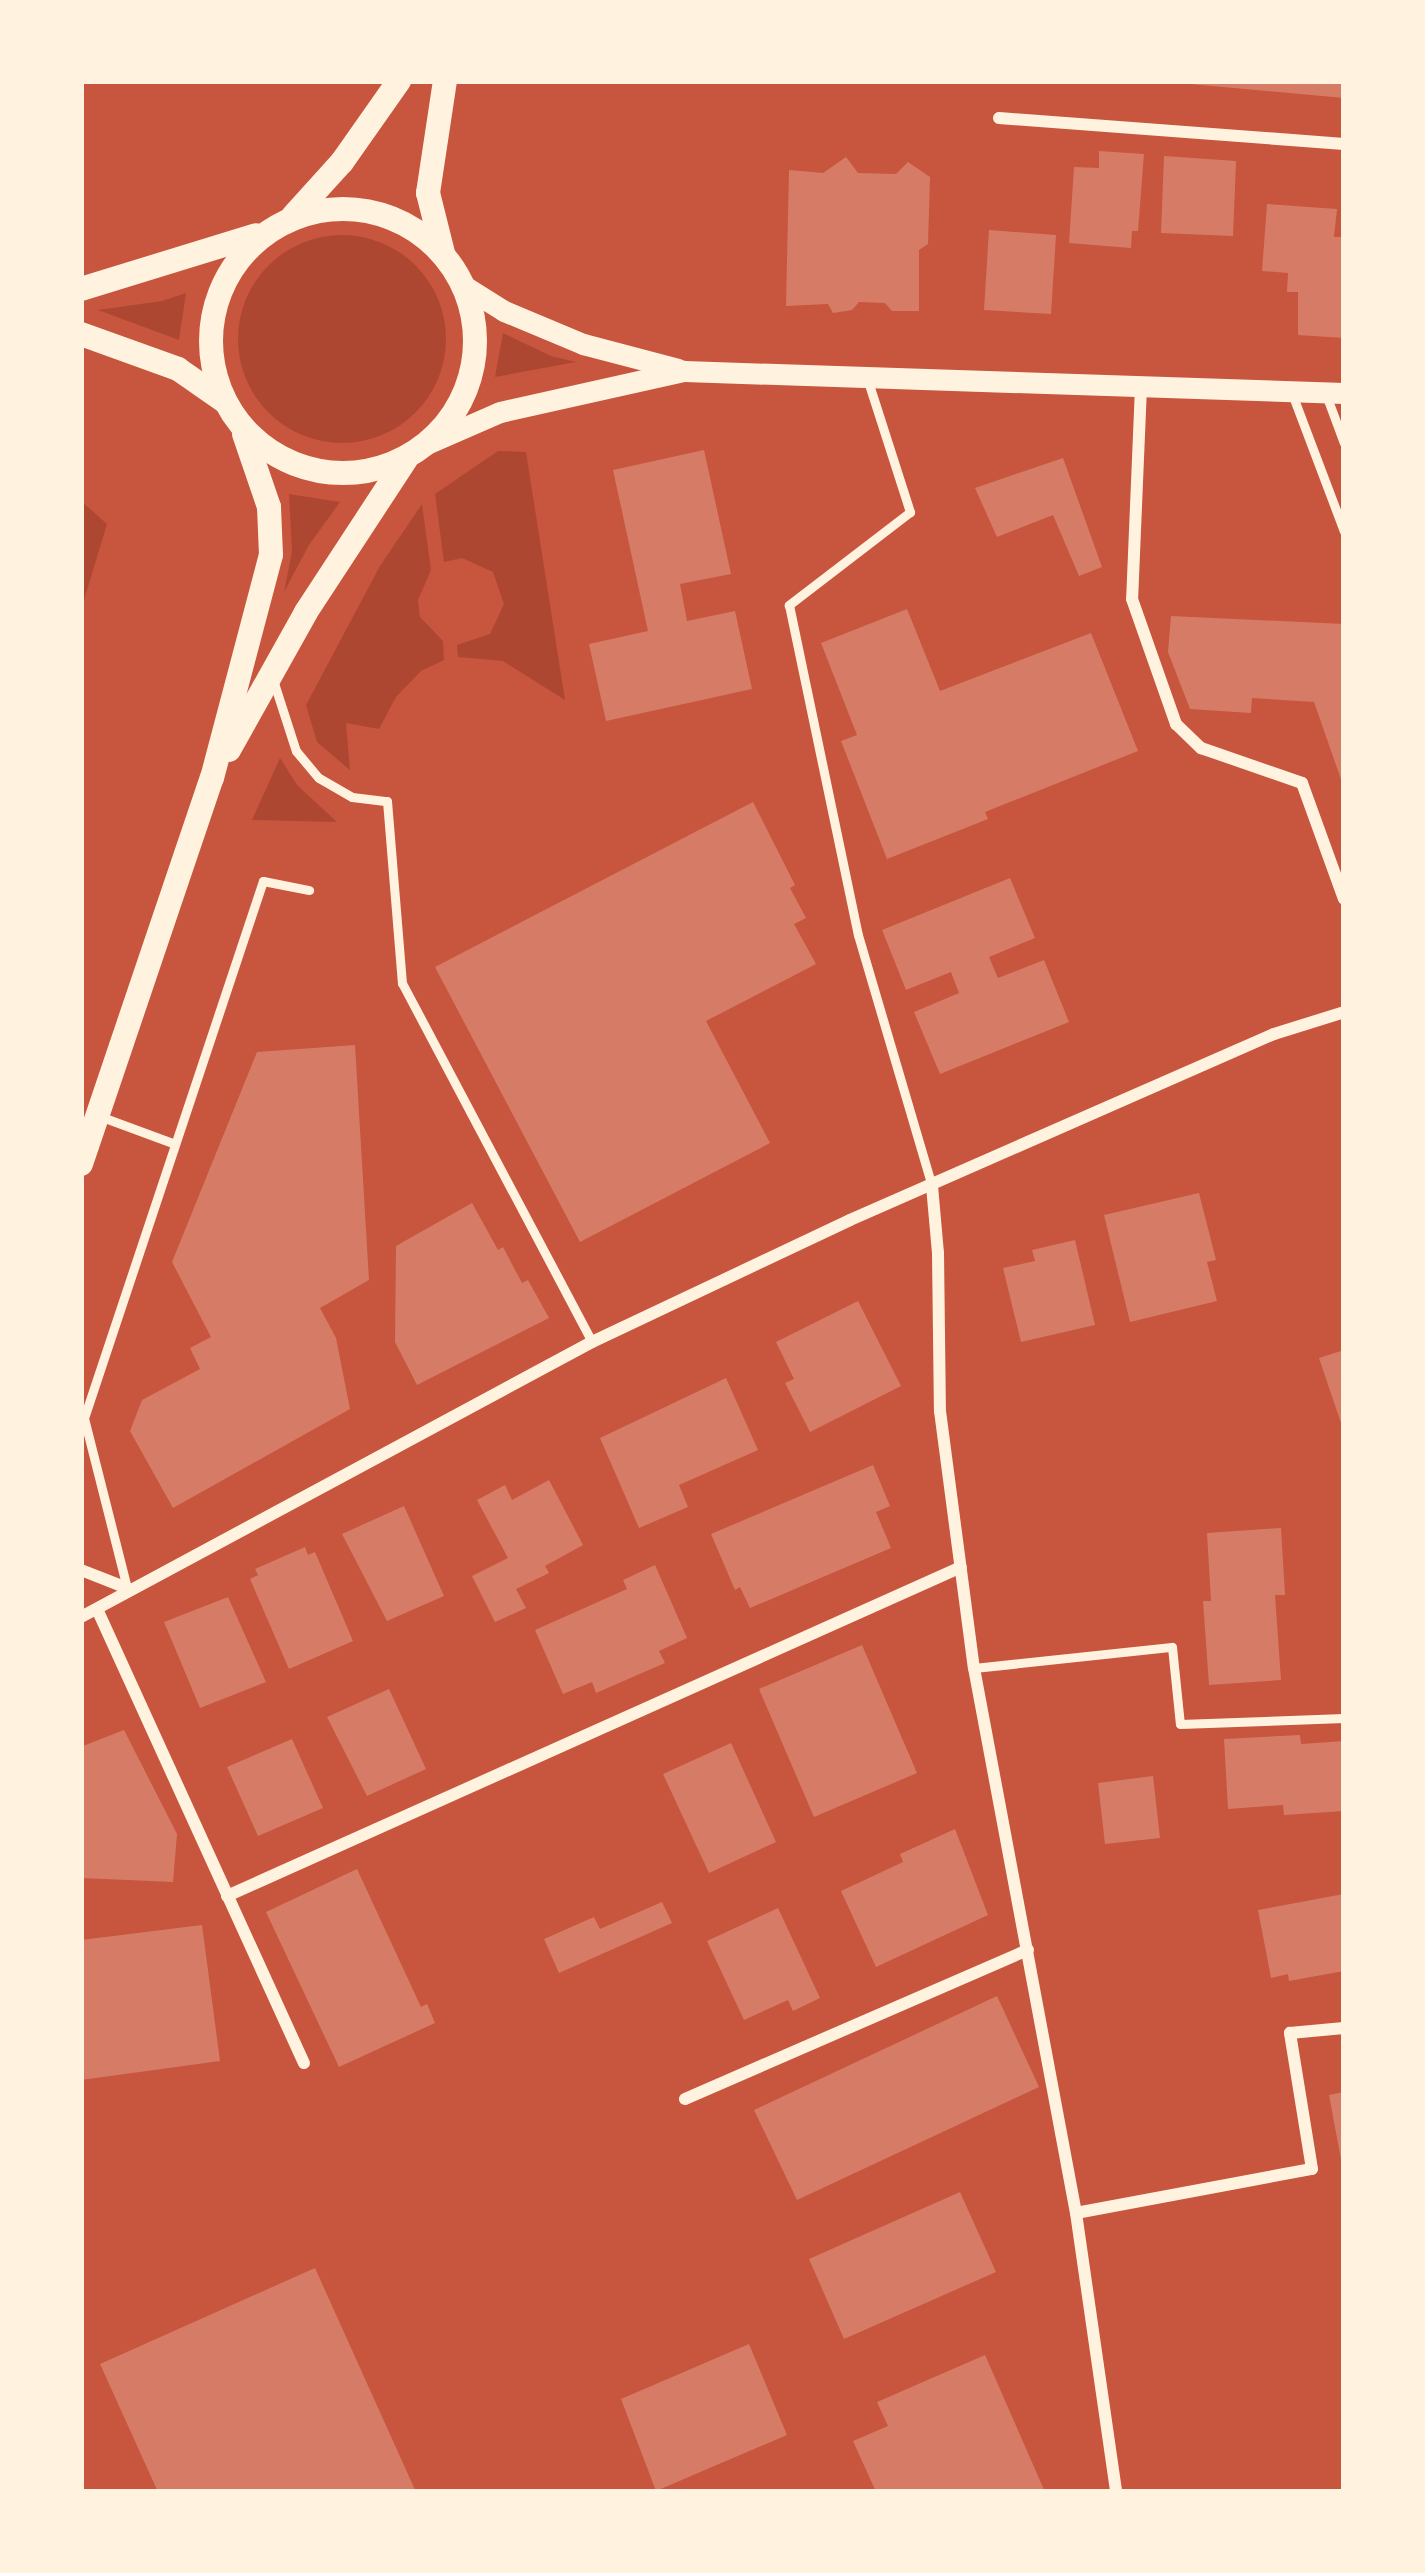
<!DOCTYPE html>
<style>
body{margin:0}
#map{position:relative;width:1425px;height:2573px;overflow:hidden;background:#c8553d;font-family:Signika,sans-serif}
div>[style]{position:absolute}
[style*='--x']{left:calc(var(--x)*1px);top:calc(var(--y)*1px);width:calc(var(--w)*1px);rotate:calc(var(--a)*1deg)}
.green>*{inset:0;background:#ae4732}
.round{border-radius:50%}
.building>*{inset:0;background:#d67c66}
.service>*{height:9px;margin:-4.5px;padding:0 4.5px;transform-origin:4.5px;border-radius:4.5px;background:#fff3e0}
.minor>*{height:12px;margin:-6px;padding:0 6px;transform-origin:6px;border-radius:6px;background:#fff3e0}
.tertiary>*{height:21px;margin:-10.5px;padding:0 10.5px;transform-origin:10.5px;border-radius:10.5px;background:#fff3e0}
.secondary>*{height:24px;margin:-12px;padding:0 12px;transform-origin:12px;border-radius:12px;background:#fff3e0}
.secondary>.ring{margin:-12px;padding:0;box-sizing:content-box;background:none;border:24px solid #fff3e0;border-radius:50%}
span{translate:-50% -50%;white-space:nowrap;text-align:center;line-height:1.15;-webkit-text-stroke:9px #fff3e0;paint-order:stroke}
.frame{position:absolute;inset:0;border:84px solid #fff3e0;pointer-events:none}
</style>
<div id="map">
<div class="green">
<i class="round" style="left:238px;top:235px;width:208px;height:208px"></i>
<i style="clip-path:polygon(186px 293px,179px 340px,98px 310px,162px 301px)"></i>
<i style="clip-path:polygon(503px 333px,551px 356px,576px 362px,495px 377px)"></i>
<i style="clip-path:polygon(498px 451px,526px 452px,565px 700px,503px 661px,458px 657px,457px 645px,490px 634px,504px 604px,493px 572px,462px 558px,444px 562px,435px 494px)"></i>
<i style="clip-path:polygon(289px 494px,340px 502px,309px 545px,284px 592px,292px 552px)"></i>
<i style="clip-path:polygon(81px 501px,107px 524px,81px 610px)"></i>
<i style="clip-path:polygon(422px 504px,431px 570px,418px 600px,420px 617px,443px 641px,444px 660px,421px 671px,396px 697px,379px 729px,346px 723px,350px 770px,317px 742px,306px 705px,380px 566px)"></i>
<i style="clip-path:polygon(280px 758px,297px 785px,337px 822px,252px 820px)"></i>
</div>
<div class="building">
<i style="clip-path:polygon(1190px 81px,1344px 81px,1344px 98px,1190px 84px)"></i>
<i style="clip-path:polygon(1099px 151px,1144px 154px,1138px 231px,1132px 231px,1131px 248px,1069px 243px,1074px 167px,1099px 168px)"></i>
<i style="clip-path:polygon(1164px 156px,1236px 161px,1233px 236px,1161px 233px)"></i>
<i style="clip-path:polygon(846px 157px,858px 173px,896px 174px,908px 162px,930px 177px,928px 244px,919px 250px,919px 311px,892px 311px,885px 303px,859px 302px,852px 310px,833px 313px,828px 304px,786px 306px,789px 170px,823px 173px)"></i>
<i style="clip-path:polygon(1267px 204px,1337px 209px,1334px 237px,1344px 237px,1344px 338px,1298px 335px,1298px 292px,1287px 292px,1288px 273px,1262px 271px)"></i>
<i style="clip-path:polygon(989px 230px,1056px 235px,1051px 314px,984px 310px)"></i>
<i style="clip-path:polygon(704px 450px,731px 574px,680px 584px,687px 621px,735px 611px,752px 689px,606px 721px,589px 644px,648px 631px,613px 470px)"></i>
<i style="clip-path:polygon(1063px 458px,1102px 567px,1079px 576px,1053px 515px,997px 537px,975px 488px)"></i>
<i style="clip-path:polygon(907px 609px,940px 691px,1091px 633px,1138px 751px,985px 812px,988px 819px,887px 859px,841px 741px,857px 735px,821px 643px)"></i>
<i style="clip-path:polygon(1171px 616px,1344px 624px,1344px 788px,1314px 702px,1252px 698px,1251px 713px,1190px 709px,1168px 652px)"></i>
<i style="clip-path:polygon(753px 802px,795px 885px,790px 888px,806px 918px,794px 924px,816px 964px,706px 1021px,770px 1143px,580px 1242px,435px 967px)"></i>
<i style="clip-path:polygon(1010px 878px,1035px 938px,989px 957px,998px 978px,1044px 960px,1069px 1022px,940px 1074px,914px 1012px,959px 993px,951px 972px,906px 990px,882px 930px)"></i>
<i style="clip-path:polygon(355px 1045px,369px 1280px,320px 1308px,336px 1338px,350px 1409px,173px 1508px,130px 1431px,142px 1400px,200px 1369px,190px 1348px,211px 1337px,172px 1262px,257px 1052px)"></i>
<i style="clip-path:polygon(1199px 1193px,1216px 1260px,1207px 1262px,1217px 1301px,1130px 1322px,1104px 1215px)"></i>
<i style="clip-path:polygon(472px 1203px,498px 1250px,503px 1247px,522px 1283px,528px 1280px,549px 1318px,417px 1385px,395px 1342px,396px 1246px)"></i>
<i style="clip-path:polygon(1075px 1240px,1095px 1325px,1021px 1342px,1003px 1268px,1035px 1261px,1032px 1250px)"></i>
<i style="clip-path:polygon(858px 1301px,901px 1386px,810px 1432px,785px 1383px,794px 1379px,776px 1342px)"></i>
<i style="clip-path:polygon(1344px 1350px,1344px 1429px,1343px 1429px,1319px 1358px)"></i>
<i style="clip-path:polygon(726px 1378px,758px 1450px,679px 1485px,688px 1507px,639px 1528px,600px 1438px)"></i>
<i style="clip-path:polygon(873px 1465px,890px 1506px,876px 1512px,891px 1548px,750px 1608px,740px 1587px,735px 1590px,711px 1534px)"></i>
<i style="clip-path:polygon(549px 1480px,583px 1545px,545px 1566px,549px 1573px,516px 1589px,526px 1608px,495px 1622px,472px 1576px,508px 1558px,477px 1500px,505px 1485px,512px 1500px)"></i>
<i style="clip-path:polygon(404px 1506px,444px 1596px,387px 1621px,342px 1534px)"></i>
<i style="clip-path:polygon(1281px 1528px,1285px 1595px,1275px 1595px,1281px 1680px,1209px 1685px,1203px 1601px,1211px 1601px,1207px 1533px)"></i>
<i style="clip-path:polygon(305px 1547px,308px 1555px,315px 1552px,353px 1641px,289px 1669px,250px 1579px,258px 1575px,255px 1569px)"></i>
<i style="clip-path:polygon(655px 1565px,687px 1638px,659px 1651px,665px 1663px,596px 1693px,592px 1682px,563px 1694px,535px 1630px,627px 1589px,623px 1580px)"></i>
<i style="clip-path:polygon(228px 1597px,266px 1682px,200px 1708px,164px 1622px)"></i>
<i style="clip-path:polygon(862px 1645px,917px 1773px,814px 1817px,759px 1689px)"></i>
<i style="clip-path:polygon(389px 1689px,426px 1769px,367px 1796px,327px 1717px)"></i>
<i style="clip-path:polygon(124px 1730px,177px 1834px,173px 1882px,81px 1878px,83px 1746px)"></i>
<i style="clip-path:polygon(1300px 1735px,1301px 1744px,1344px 1741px,1344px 1811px,1284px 1815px,1283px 1805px,1228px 1809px,1224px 1739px)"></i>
<i style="clip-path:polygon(292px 1739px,323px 1808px,258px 1836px,227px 1767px)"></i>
<i style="clip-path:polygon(731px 1743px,776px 1842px,709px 1873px,663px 1774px)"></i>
<i style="clip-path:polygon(1153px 1776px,1160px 1838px,1105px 1844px,1098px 1783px)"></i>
<i style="clip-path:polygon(955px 1829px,988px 1915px,876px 1967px,841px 1891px,903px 1862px,900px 1854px)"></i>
<i style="clip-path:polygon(357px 1869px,421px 2007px,427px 2004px,435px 2023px,339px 2067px,266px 1912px)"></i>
<i style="clip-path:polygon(1344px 1894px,1344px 1971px,1289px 1981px,1288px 1974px,1271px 1978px,1258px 1910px)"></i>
<i style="clip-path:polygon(662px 1902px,672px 1923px,559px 1973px,544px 1939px,594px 1917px,600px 1929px)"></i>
<i style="clip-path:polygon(778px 1908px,820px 1998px,793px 2011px,788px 2000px,744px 2020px,707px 1941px)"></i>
<i style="clip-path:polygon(202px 1925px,220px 2061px,81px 2080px,81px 1940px)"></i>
<i style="clip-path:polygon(997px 1996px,1039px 2087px,797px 2200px,754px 2110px)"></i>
<i style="clip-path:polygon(1344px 2092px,1344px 2165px,1342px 2165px,1329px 2095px)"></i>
<i style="clip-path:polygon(960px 2192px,996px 2272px,844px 2339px,809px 2259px)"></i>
<i style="clip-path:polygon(315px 2268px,416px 2492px,158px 2492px,100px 2364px)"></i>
<i style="clip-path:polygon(749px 2344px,787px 2435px,656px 2491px,621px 2399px)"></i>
<i style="clip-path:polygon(985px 2355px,1045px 2492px,876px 2492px,853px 2441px,888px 2426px,877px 2402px)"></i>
</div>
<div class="service">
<i style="--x:867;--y:378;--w:141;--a:72.2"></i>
<i style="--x:910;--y:512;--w:153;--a:142.5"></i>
<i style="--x:789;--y:605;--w:337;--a:78.2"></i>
<i style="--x:858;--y:935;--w:262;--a:73.6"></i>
<i style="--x:1291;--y:391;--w:150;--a:69.3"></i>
<i style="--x:1325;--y:392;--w:54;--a:69.6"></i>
<i style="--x:274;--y:683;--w:71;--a:72.1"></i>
<i style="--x:296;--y:751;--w:35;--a:50"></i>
<i style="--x:319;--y:778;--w:38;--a:30"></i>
<i style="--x:352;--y:797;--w:35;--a:7"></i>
<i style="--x:387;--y:801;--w:183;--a:85.3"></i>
<i style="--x:402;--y:983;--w:406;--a:62.1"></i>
<i style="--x:102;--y:1117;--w:78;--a:20.3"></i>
<i style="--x:127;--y:1588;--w:175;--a:-104.2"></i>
<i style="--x:84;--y:1418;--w:566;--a:-71.57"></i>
<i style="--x:263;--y:881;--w:47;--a:11.1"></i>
<i style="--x:974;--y:1668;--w:199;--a:-6.1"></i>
<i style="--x:1172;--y:1647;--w:77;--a:84.1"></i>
<i style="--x:1180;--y:1724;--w:164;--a:-2.1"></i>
</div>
<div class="minor">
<i style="--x:999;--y:118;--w:346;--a:4.3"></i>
<i style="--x:1141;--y:387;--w:212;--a:92.4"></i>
<i style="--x:1132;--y:599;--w:133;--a:70.6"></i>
<i style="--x:1176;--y:724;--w:35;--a:44"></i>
<i style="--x:1201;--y:748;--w:107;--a:19.1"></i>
<i style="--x:1302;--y:783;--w:123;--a:70.1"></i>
<i style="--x:932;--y:1186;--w:67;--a:84.9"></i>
<i style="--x:938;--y:1253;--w:158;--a:89.3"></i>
<i style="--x:940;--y:1411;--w:259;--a:82.5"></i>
<i style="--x:974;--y:1668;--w:554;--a:79.4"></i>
<i style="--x:1076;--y:2213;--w:282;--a:81.8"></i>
<i style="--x:81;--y:1570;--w:49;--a:21.4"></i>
<i style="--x:97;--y:1609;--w:499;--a:65.5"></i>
<i style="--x:81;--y:1617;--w:580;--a:-28.29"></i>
<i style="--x:592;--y:1342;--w:285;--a:-25.3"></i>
<i style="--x:850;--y:1220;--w:463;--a:-23.7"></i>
<i style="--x:1274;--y:1034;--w:73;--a:-17.4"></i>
<i style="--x:227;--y:1896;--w:804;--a:-24.14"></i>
<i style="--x:685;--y:2099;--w:374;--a:-23.5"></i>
<i style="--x:1076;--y:2213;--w:240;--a:-10.6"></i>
<i style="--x:1312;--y:2169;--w:138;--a:-99.2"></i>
<i style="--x:1290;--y:2033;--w:54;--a:-5.3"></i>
</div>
<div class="tertiary">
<i style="--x:464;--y:286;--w:47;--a:32"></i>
<i style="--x:504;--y:311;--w:86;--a:22.7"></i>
<i style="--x:583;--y:344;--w:98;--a:14.7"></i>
<i style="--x:429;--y:443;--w:77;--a:-23.6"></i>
<i style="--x:500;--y:412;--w:189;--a:-12.6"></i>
<i style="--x:684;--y:371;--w:660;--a:1.91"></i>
</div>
<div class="secondary">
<i class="ring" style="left:211px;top:209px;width:240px;height:240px"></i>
<i style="--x:293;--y:216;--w:73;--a:-47.8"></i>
<i style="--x:342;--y:162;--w:99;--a:-54.9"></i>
<i style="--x:443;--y:253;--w:62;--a:-104"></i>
<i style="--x:428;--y:193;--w:113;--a:-81.4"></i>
<i style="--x:81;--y:289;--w:183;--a:-17.1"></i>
<i style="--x:81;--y:334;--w:103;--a:19.8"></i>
<i style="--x:178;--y:369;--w:56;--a:34.8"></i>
<i style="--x:229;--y:750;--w:158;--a:-60.8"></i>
<i style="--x:306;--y:612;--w:183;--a:-56.8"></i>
<i style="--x:81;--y:1164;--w:408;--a:-71.3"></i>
<i style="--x:212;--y:778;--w:231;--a:-75.2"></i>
<i style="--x:271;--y:555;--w:48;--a:-92.4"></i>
<i style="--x:269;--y:507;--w:77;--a:-108.9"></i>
</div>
<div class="frame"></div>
</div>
